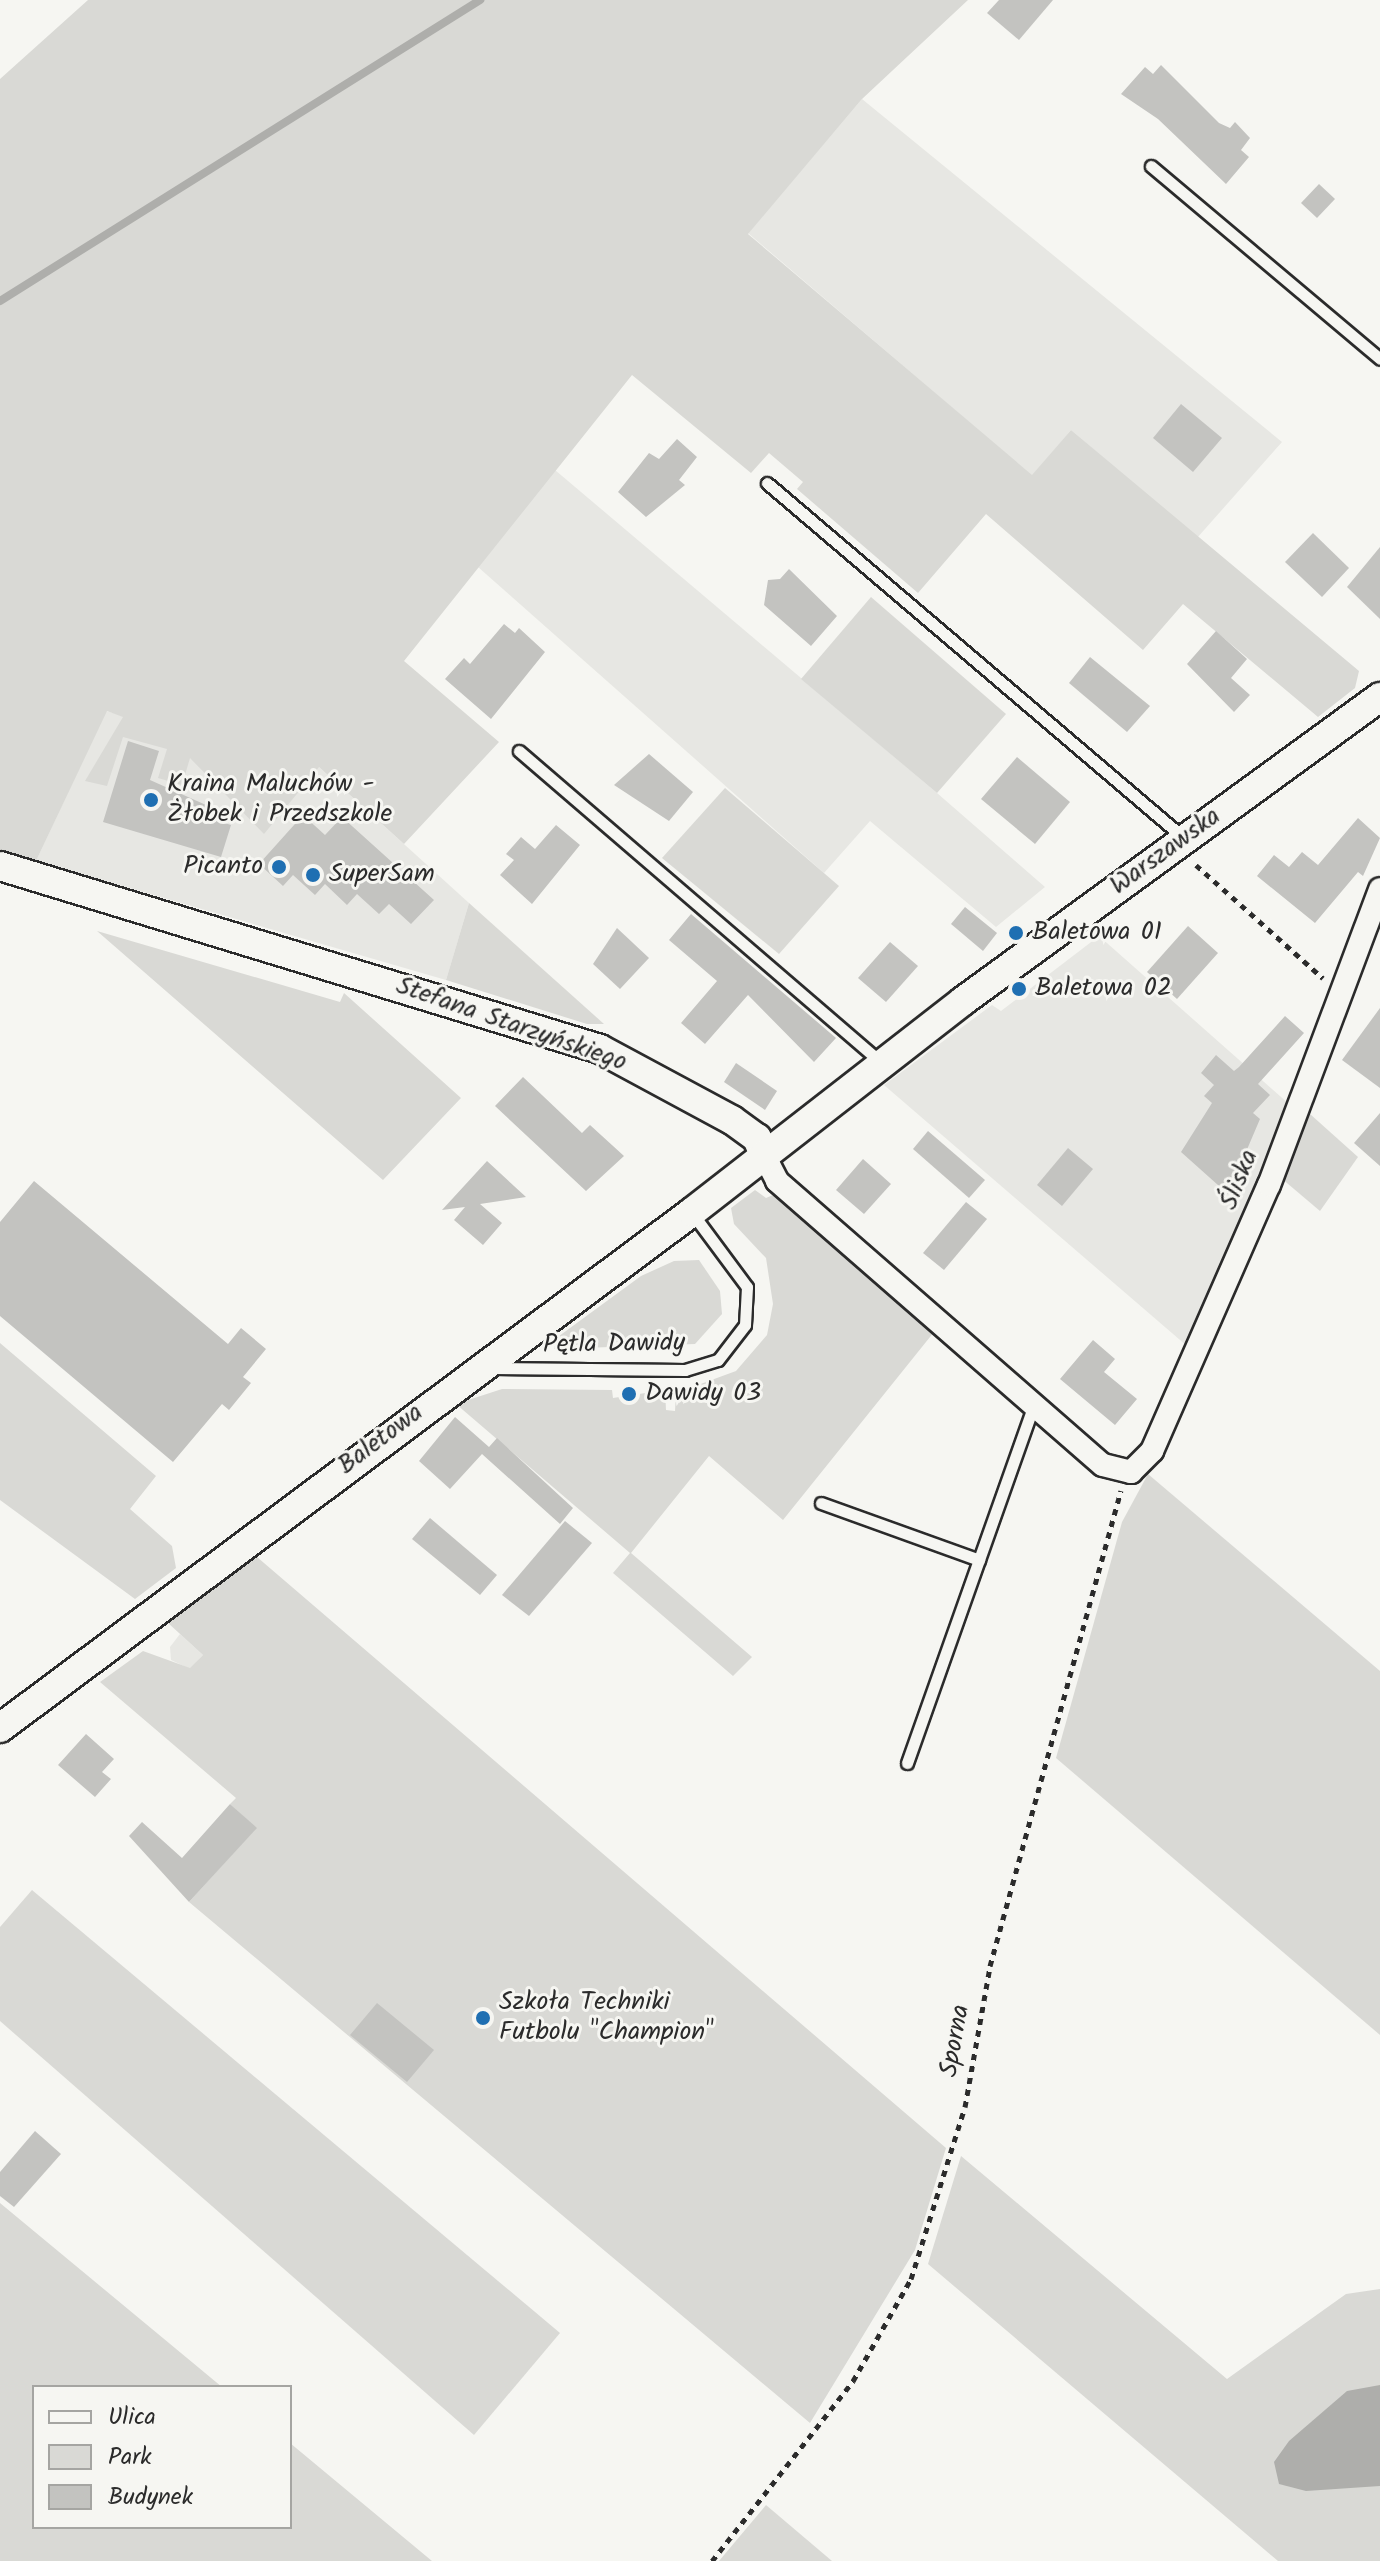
<!DOCTYPE html>
<meta charset="utf-8">
<style>
body{margin:0}
#map{position:relative;width:1380px;height:2561px;overflow:hidden;background:#f6f6f2;font-family:Kalam,sans-serif}
div>[style]{position:absolute}
[style*='--x']{left:calc(var(--x)*1px);top:calc(var(--y)*1px);width:calc(var(--w)*1px);rotate:calc(var(--a)*1deg)}
.built>*{inset:0;background:#e7e7e3}
.green>*{inset:0;background:#d9d9d5}
.water>*{inset:0;background:#aeaeab}
.stream>*{height:8px;margin:-4px;padding:0 4px;transform-origin:4px;border-radius:4px;background:#aeaeab}
.building>*{inset:0;background:#c3c3c0}
.path>*{height:5px;margin-top:-2.5px;transform-origin:0;background:repeating-linear-gradient(90deg,#2b2b2b 0 6px,transparent 0 12px)}
.roads{filter:drop-shadow(2px 0 #2b2b2b) drop-shadow(-2px 0 #2b2b2b) drop-shadow(0 2px #2b2b2b) drop-shadow(0 -2px #2b2b2b)}
.service>*{height:11px;margin:-5.5px;padding:0 5.5px;transform-origin:5.5px;border-radius:5.5px;background:#f6f6f2}
.minor>*{height:22px;margin:-11px;padding:0 11px;transform-origin:11px;border-radius:11px;background:#f6f6f2}
.tertiary>*{height:28px;margin:-14px;padding:0 14px;transform-origin:14px;border-radius:14px;background:#f6f6f2}
.dots>*{width:22px;height:22px;translate:-50% -50%;box-sizing:border-box;border:4px solid #f6f6f2;border-radius:50%}
span{translate:-50% -50%;white-space:nowrap;text-align:center;line-height:1.15;-webkit-text-stroke:6px #f6f6f2;paint-order:stroke}
.poi-label{font-size:26px;color:#2b2b2b}
.left{translate:0 -50%;text-align:left}
.right{translate:-100% -50%;text-align:right}
.street-label{font-size:26px;color:#2b2b2b}
.legend{position:absolute;left:32px;top:2385px;width:260px;height:144px;box-sizing:border-box;background:#f6f6f2;border:2px solid #a5a5a2;margin:0;padding:10px 14px;list-style:none;font-size:24px;color:#2b2b2b}
.legend li{display:flex;align-items:center;gap:16px;height:40px}
.legend b{width:40px;border:2px solid #a5a5a2}
</style>
<div id="map">
<div class="built">
<i style="clip-path:polygon(862px 99px,1282px 442px,1197px 538px,1071px 430px,1032px 476px,748px 233px)"></i>
<i style="clip-path:polygon(555px 470px,937px 793px,1045px 887px,996px 927px,870px 821px,824px 873px,478px 567px)"></i>
<i style="clip-path:polygon(106px 711px,319px 767px,469px 903px,446px 980px,36px 861px)"></i>
<i style="clip-path:polygon(1099px 936px,1289px 1104px,1187px 1346px,884px 1085px,992px 1005px,1001px 1011px)"></i>
<i style="clip-path:polygon(180px 1634px,203px 1655px,190px 1669px,171px 1660px,170px 1647px)"></i>
</div>
<div class="green">
<i style="clip-path:polygon(88px 0,968px 0,862px 99px,748px 234px,1032px 475px,1071px 430px,1359px 671px,1355px 688px,1318px 717px,1183px 604px,1143px 650px,986px 514px,918px 593px,797px 489px,803px 482px,769px 453px,751px 473px,632px 375px,404px 661px,499px 742px,404px 844px,319px 767px,264px 834px,190px 758px,182px 785px,158px 778px,167px 749px,123px 737px,107px 786px,85px 781px,123px 717px,107px 711px,36px 861px,0 850px,0 79px)"></i>
<i style="clip-path:polygon(871px 597px,1006px 714px,937px 793px,801px 679px)"></i>
<i style="clip-path:polygon(725px 788px,839px 886px,779px 954px,662px 858px)"></i>
<i style="clip-path:polygon(469px 903px,604px 1024px,587px 1024px,446px 980px)"></i>
<i style="clip-path:polygon(97px 931px,340px 1002px,344px 993px,461px 1098px,383px 1180px)"></i>
<i style="clip-path:polygon(1310px 1114px,1358px 1157px,1320px 1211px,1281px 1178px)"></i>
<i style="clip-path:polygon(755px 1190px,766px 1198px,773px 1195px,934px 1332px,783px 1520px,709px 1456px,631px 1553px,752px 1657px,733px 1676px,613px 1573px,630px 1553px,456px 1404px,502px 1389px,612px 1390px,613px 1398px,665px 1390px,666px 1410px,675px 1411px,676px 1393px,736px 1371px,767px 1335px,773px 1304px,766px 1258px,734px 1224px,731px 1208px)"></i>
<i style="clip-path:polygon(699px 1260px,720px 1291px,722px 1314px,695px 1344px,554px 1349px,555px 1339px,641px 1276px,674px 1261px)"></i>
<i style="clip-path:polygon(0 1343px,156px 1476px,130px 1509px,172px 1546px,176px 1568px,135px 1599px,0 1500px)"></i>
<i style="clip-path:polygon(1148px 1474px,1380px 1671px,1380px 2035px,1056px 1758px,1122px 1522px)"></i>
<i style="clip-path:polygon(257px 1557px,946px 2148px,915px 2250px,810px 2423px,189px 1902px,256px 1828px,230px 1804px,236px 1798px,100px 1682px,143px 1651px,190px 1668px,203px 1655px,167px 1622px)"></i>
<i style="clip-path:polygon(32px 1890px,560px 2333px,474px 2435px,0 2021px,0 1927px)"></i>
<i style="clip-path:polygon(961px 2156px,1227px 2379px,1346px 2294px,1380px 2289px,1380px 2561px,1278px 2561px,928px 2264px)"></i>
<i style="clip-path:polygon(0 2203px,222px 2387px,34px 2387px,34px 2527px,290px 2527px,290px 2443px,432px 2561px,0 2561px)"></i>
<i style="clip-path:polygon(766px 2505px,832px 2561px,719px 2561px)"></i>
</div>
<div class="water">
<i style="clip-path:polygon(1380px 2385px,1380px 2486px,1306px 2491px,1279px 2484px,1274px 2462px,1289px 2441px,1347px 2391px)"></i>
</div>
<div class="stream">
<i style="--x:0;--y:301;--w:567;--a:-32.09"></i>
</div>
<div class="building">
<i style="clip-path:polygon(999px 0,1053px 0,1019px 40px,987px 13px)"></i>
<i style="clip-path:polygon(1161px 65px,1219px 123px,1230px 128px,1235px 122px,1250px 138px,1241px 150px,1249px 157px,1226px 184px,1158px 119px,1121px 94px,1145px 67px,1153px 74px)"></i>
<i style="clip-path:polygon(1319px 184px,1335px 199px,1317px 218px,1301px 203px)"></i>
<i style="clip-path:polygon(1181px 404px,1222px 438px,1193px 472px,1153px 438px)"></i>
<i style="clip-path:polygon(677px 439px,697px 457px,679px 480px,685px 485px,646px 517px,618px 492px,649px 453px,659px 459px)"></i>
<i style="clip-path:polygon(1313px 533px,1349px 568px,1322px 597px,1285px 562px)"></i>
<i style="clip-path:polygon(1380px 547px,1380px 619px,1347px 587px)"></i>
<i style="clip-path:polygon(789px 569px,837px 616px,811px 646px,764px 605px,768px 580px,780px 579px)"></i>
<i style="clip-path:polygon(504px 624px,515px 633px,519px 628px,545px 652px,491px 719px,445px 679px,464px 658px,470px 664px)"></i>
<i style="clip-path:polygon(1216px 631px,1247px 659px,1231px 678px,1250px 695px,1234px 712px,1187px 664px)"></i>
<i style="clip-path:polygon(1090px 657px,1150px 706px,1127px 732px,1069px 683px)"></i>
<i style="clip-path:polygon(128px 741px,159px 751px,150px 780px,206px 805px,202px 816px,231px 825px,221px 857px,103px 822px)"></i>
<i style="clip-path:polygon(649px 754px,693px 792px,669px 821px,614px 785px)"></i>
<i style="clip-path:polygon(1017px 757px,1070px 802px,1035px 844px,981px 799px)"></i>
<i style="clip-path:polygon(303px 815px,325px 835px,342px 817px,434px 900px,411px 924px,389px 904px,379px 914px,357px 894px,347px 905px,325px 884px,315px 895px,293px 875px,283px 886px,259px 864px)"></i>
<i style="clip-path:polygon(1358px 818px,1380px 838px,1363px 876px,1358px 872px,1315px 923px,1257px 876px,1274px 855px,1289px 867px,1302px 852px,1318px 865px)"></i>
<i style="clip-path:polygon(556px 825px,580px 845px,532px 904px,500px 875px,514px 860px,506px 854px,521px 837px,535px 849px)"></i>
<i style="clip-path:polygon(965px 907px,997px 933px,983px 951px,951px 924px)"></i>
<i style="clip-path:polygon(691px 914px,836px 1038px,814px 1062px,748px 995px,705px 1044px,681px 1023px,717px 981px,669px 940px)"></i>
<i style="clip-path:polygon(1188px 926px,1218px 953px,1177px 999px,1147px 972px)"></i>
<i style="clip-path:polygon(617px 928px,649px 958px,620px 989px,593px 964px)"></i>
<i style="clip-path:polygon(890px 942px,918px 966px,886px 1002px,858px 978px)"></i>
<i style="clip-path:polygon(1380px 1008px,1380px 1088px,1342px 1060px)"></i>
<i style="clip-path:polygon(1285px 1016px,1304px 1033px,1258px 1084px,1270px 1095px,1253px 1113px,1260px 1119px,1228px 1194px,1181px 1152px,1212px 1103px,1204px 1096px,1214px 1085px,1201px 1073px,1216px 1055px,1234px 1071px,1239px 1067px)"></i>
<i style="clip-path:polygon(736px 1063px,777px 1091px,765px 1110px,724px 1082px)"></i>
<i style="clip-path:polygon(523px 1077px,582px 1133px,590px 1125px,624px 1156px,586px 1191px,495px 1106px)"></i>
<i style="clip-path:polygon(1380px 1113px,1380px 1166px,1354px 1143px)"></i>
<i style="clip-path:polygon(928px 1131px,985px 1180px,969px 1198px,913px 1149px)"></i>
<i style="clip-path:polygon(1068px 1148px,1093px 1169px,1062px 1206px,1037px 1185px)"></i>
<i style="clip-path:polygon(863px 1159px,891px 1184px,864px 1214px,836px 1190px)"></i>
<i style="clip-path:polygon(487px 1161px,526px 1197px,480px 1204px,502px 1223px,483px 1245px,454px 1220px,465px 1207px,442px 1210px)"></i>
<i style="clip-path:polygon(34px 1181px,228px 1344px,241px 1328px,266px 1349px,243px 1377px,251px 1383px,229px 1410px,222px 1404px,173px 1462px,0 1316px,0 1222px)"></i>
<i style="clip-path:polygon(966px 1202px,987px 1219px,944px 1270px,923px 1253px)"></i>
<i style="clip-path:polygon(1093px 1340px,1115px 1359px,1104px 1372px,1137px 1399px,1115px 1425px,1060px 1379px)"></i>
<i style="clip-path:polygon(455px 1417px,489px 1447px,497px 1438px,573px 1508px,560px 1524px,482px 1454px,450px 1489px,419px 1461px)"></i>
<i style="clip-path:polygon(430px 1518px,497px 1575px,480px 1595px,412px 1539px)"></i>
<i style="clip-path:polygon(565px 1521px,592px 1543px,529px 1616px,502px 1595px)"></i>
<i style="clip-path:polygon(86px 1734px,114px 1759px,102px 1772px,111px 1779px,95px 1797px,58px 1765px)"></i>
<i style="clip-path:polygon(230px 1804px,257px 1828px,189px 1902px,129px 1836px,142px 1822px,182px 1858px)"></i>
<i style="clip-path:polygon(377px 2003px,434px 2050px,407px 2082px,350px 2035px)"></i>
<i style="clip-path:polygon(35px 2131px,61px 2154px,14px 2207px,0 2196px,0 2172px)"></i>
</div>
<div class="path">
<i style="--x:1196;--y:865;--w:170;--a:41.7"></i>
<i style="--x:712;--y:2561;--w:229;--a:-51.9"></i>
<i style="--x:853;--y:2381;--w:117;--a:-60.4"></i>
<i style="--x:911;--y:2279;--w:180;--a:-72.6"></i>
<i style="--x:965;--y:2107;--w:143;--a:-79.9"></i>
<i style="--x:990;--y:1966;--w:493;--a:-74.6"></i>
</div>
<div class="roads">
<div class="service">
<i style="--x:1151;--y:166;--w:299;--a:40.1"></i>
<i style="--x:767;--y:483;--w:548;--a:40.41"></i>
<i style="--x:519;--y:751;--w:477;--a:40.7"></i>
<i style="--x:493;--y:1368;--w:192;--a:0.6"></i>
<i style="--x:685;--y:1370;--w:34;--a:-17"></i>
<i style="--x:718;--y:1360;--w:44;--a:-52.4"></i>
<i style="--x:745;--y:1325;--w:38;--a:-87"></i>
<i style="--x:747;--y:1287;--w:92;--a:-126.6"></i>
<i style="--x:821;--y:1503;--w:168;--a:19.8"></i>
<i style="--x:907;--y:1763;--w:380;--a:-70.5"></i>
</div>
<div class="minor">
<i style="--x:764;--y:1155;--w:29;--a:63"></i>
<i style="--x:777;--y:1181;--w:432;--a:41.1"></i>
<i style="--x:1103;--y:1465;--w:29;--a:14"></i>
<i style="--x:1131;--y:1472;--w:30;--a:-45"></i>
<i style="--x:1152;--y:1451;--w:291;--a:-66.3"></i>
<i style="--x:1269;--y:1185;--w:316;--a:-69.4"></i>
</div>
<div class="tertiary">
<i style="--x:0;--y:866;--w:627;--a:16.96"></i>
<i style="--x:600;--y:1049;--w:150;--a:28.3"></i>
<i style="--x:732;--y:1120;--w:31;--a:36"></i>
<i style="--x:757;--y:1138;--w:18;--a:68"></i>
<i style="--x:0;--y:1728;--w:863;--a:-36.71"></i>
<i style="--x:692;--y:1212;--w:343;--a:-37.9"></i>
<i style="--x:963;--y:1001;--w:516;--a:-36.09"></i>
</div>
</div>
<div class="dots">
<i style="left:151px;top:800px;background:#1f6fb2"></i>
<i style="left:279px;top:867px;background:#1f6fb2"></i>
<i style="left:313px;top:875px;background:#1f6fb2"></i>
<i style="left:1016px;top:933px;background:#1f6fb2"></i>
<i style="left:1019px;top:989px;background:#1f6fb2"></i>
<i style="left:629px;top:1394px;background:#1f6fb2"></i>
<i style="left:483px;top:2018px;background:#1f6fb2"></i>
</div>
<div class="poi-label">
<span class="left" style="left:167px;top:800px">Kraina Maluchów -<br>Żłobek i Przedszkole</span>
<span class="right" style="left:263px;top:867px">Picanto</span>
<span class="left" style="left:329px;top:875px">SuperSam</span>
<span class="left" style="left:1032px;top:933px">Baletowa 01</span>
<span class="left" style="left:1035px;top:989px">Baletowa 02</span>
<span class="left" style="left:645px;top:1394px">Dawidy 03</span>
<span class="left" style="left:499px;top:2018px">Szkoła Techniki<br>Futbolu "Champion"</span>
</div>
<div class="street-label">
<span style="left:1166px;top:852px;rotate:-36deg">Warszawska</span>
<span style="left:511px;top:1025px;rotate:19deg">Stefana Starzyńskiego</span>
<span style="left:1240px;top:1180px;rotate:-68deg">Śliska</span>
<span style="left:614px;top:1345px;rotate:-1deg">Pętla Dawidy</span>
<span style="left:381px;top:1440px;rotate:-37deg">Baletowa</span>
<span style="left:956px;top:2041px;rotate:-80deg">Sporna</span>
</div>
<ul class="legend">
<li><b style="height:10px;background:#f6f6f2"></b>Ulica</li>
<li><b style="height:22px;background:#d9d9d5"></b>Park</li>
<li><b style="height:22px;background:#c3c3c0"></b>Budynek</li>
</ul>
</div>
